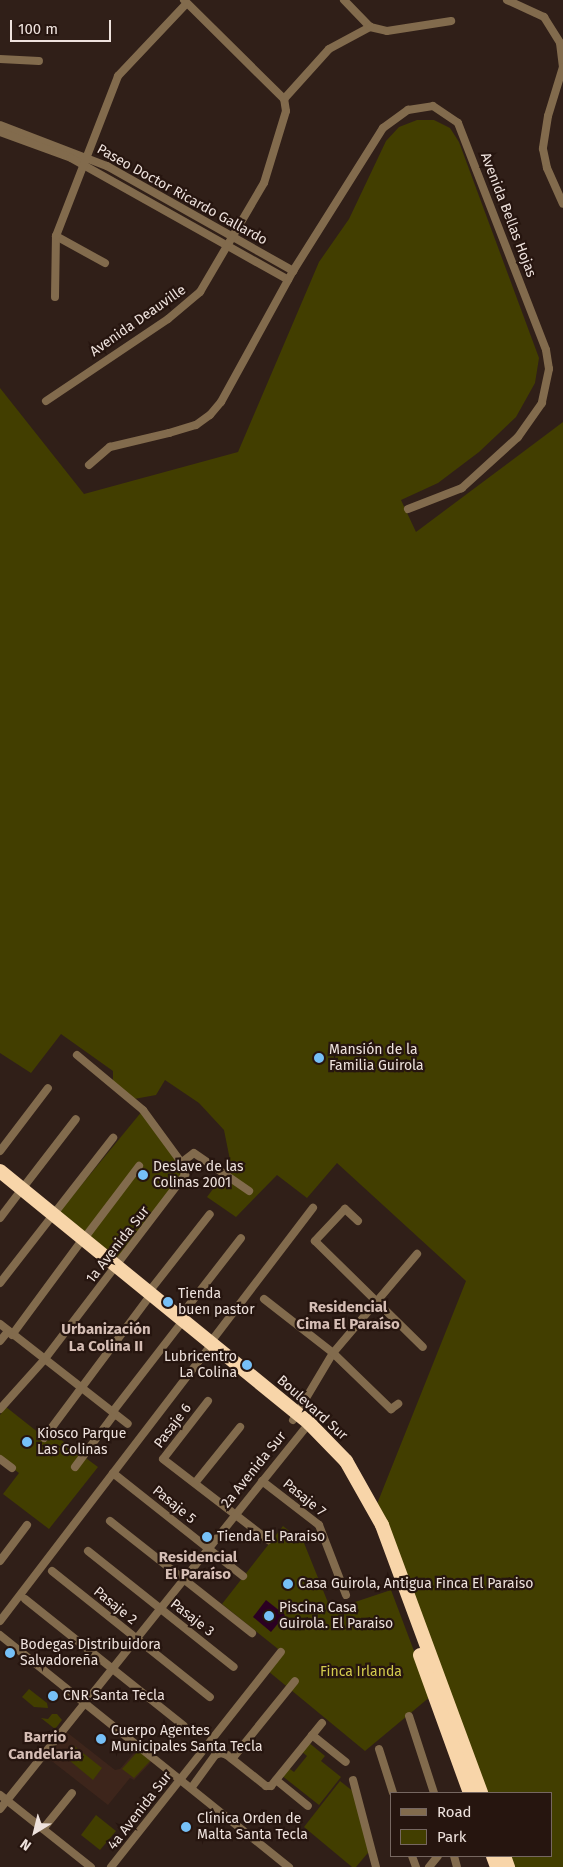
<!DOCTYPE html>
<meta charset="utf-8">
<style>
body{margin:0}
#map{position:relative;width:563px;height:1867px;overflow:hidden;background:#301f18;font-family:"Fira Sans",sans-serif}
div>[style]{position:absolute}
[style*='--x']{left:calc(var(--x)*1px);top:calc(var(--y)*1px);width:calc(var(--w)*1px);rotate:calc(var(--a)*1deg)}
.built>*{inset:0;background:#3d251b}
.green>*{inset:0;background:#423e00}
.water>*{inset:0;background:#2b0022}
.street>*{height:8px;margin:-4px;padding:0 4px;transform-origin:4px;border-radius:4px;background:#826b4d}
.highway>*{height:14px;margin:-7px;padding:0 7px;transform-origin:7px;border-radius:7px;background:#f8d5a9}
.dots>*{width:14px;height:14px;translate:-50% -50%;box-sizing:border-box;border:2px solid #26150f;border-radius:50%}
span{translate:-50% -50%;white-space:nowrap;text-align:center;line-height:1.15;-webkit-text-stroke:4.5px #26150f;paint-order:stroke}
.street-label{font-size:14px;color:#eee2dd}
.poi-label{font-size:14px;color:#eee2dd}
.left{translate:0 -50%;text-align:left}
.right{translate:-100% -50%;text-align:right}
.park-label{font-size:14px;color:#d3cb4d}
.neighbourhood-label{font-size:15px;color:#d6beb5;font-weight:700}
.legend{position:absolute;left:390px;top:1792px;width:162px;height:65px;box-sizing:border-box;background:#26150f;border:1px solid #766761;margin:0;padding:6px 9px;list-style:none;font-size:15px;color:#eee2dd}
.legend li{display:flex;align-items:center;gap:10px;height:25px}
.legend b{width:25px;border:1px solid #766761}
.north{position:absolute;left:10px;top:1807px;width:50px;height:50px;-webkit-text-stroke:4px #26150f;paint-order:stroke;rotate:216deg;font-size:14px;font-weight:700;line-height:20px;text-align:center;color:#eee2dd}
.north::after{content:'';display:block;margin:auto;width:18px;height:22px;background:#eee2dd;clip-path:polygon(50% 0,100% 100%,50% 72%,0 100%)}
.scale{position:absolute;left:10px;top:20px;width:101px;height:22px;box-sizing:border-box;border:2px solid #eee2dd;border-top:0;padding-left:6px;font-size:15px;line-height:18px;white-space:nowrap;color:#eee2dd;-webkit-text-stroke:4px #26150f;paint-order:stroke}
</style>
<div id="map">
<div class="built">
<i style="clip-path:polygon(64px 1730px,115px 1770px,120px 1769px,138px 1748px,153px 1760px,134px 1780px,130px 1778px,108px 1805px,44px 1755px)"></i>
</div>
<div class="green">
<i style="clip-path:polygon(417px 120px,434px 120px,450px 128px,459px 142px,539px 358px,535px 383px,516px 417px,479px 452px,438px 483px,401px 500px,416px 532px,563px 422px,563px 1867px,513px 1867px,508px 1856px,552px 1856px,552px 1793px,485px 1793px,377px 1504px,466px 1281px,337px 1163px,307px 1198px,277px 1175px,236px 1217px,207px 1197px,231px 1165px,224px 1130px,199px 1103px,165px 1080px,156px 1095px,134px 1099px,113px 1082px,113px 1071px,61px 1034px,31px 1073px,0 1053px,0 388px,84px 494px,238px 452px,319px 262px,349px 219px,386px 141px,399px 127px)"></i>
<i style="clip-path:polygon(143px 1110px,180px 1160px,182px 1182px,121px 1261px,60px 1211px)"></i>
<i style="clip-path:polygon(6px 1407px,44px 1437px,49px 1431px,98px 1467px,49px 1529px,3px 1494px,19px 1473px,0 1459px,0 1415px)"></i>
<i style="clip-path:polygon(283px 1526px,304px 1543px,331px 1610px,391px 1590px,431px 1696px,365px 1751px,268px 1671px,283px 1653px,222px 1604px)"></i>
<i style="clip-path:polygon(29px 1689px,47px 1703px,48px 1708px,34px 1707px,22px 1697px)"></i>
<i style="clip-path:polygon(52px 1714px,57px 1714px,62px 1720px,55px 1729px,41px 1718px,48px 1719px)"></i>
<i style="clip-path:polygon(308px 1742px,325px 1756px,321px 1761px,341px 1777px,319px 1805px,281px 1775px,287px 1767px,294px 1772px,307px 1756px,301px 1751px)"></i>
<i style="clip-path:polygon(73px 1745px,102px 1768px,93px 1780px,64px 1756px)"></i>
<i style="clip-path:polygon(139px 1750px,151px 1760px,134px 1778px,122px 1769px)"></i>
<i style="clip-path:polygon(340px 1781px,354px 1792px,372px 1848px,356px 1867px,352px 1867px,304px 1827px)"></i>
<i style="clip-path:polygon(96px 1815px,116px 1831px,100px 1850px,81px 1835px)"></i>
</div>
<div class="water">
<i style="clip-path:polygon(266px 1600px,285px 1615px,271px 1632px,253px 1617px)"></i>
</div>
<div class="street">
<i style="--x:184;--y:0;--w:141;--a:44.7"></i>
<i style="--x:344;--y:0;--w:37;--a:46"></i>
<i style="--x:507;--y:0;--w:41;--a:24.7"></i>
<i style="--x:544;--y:17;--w:31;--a:58"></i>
<i style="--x:560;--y:43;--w:24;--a:83"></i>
<i style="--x:563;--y:67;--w:51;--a:107"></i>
<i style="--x:548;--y:116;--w:33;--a:99"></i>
<i style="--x:543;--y:149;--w:19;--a:78"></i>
<i style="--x:547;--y:168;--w:39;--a:66"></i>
<i style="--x:0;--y:59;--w:39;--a:3"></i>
<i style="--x:0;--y:125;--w:115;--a:21"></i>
<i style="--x:107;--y:166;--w:214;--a:29.4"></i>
<i style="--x:0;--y:132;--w:76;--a:20.1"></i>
<i style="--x:71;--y:158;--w:249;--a:29.3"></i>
<i style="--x:56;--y:236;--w:56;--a:28.9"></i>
<i style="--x:55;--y:297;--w:61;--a:-89.1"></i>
<i style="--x:56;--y:236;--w:172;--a:-68.8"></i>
<i style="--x:118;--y:76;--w:100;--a:-46.6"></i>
<i style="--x:46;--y:401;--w:147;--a:-33.9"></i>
<i style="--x:168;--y:319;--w:42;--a:-40.2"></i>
<i style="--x:200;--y:292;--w:126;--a:-59.6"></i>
<i style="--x:264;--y:183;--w:75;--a:-73"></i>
<i style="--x:286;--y:111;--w:12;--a:-99"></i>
<i style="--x:284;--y:99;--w:67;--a:-48"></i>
<i style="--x:329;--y:49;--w:47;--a:-28.2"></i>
<i style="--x:370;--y:27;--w:17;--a:13"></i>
<i style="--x:387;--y:31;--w:65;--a:-8.9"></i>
<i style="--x:89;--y:465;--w:28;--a:-41"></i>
<i style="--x:110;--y:447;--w:61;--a:-13.3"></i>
<i style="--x:169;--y:433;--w:28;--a:-17"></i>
<i style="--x:196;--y:425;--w:17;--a:-36"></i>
<i style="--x:210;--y:415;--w:17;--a:-50"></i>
<i style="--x:221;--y:402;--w:149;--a:-61.2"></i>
<i style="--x:293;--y:271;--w:169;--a:-57.8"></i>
<i style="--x:383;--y:128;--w:31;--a:-36"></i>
<i style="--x:408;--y:110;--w:25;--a:-9"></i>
<i style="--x:433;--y:106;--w:30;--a:34"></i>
<i style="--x:458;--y:123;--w:243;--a:68.8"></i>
<i style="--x:546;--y:350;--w:19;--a:81"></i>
<i style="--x:549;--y:369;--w:35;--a:102"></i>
<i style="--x:542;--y:403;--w:42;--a:125.2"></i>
<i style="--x:518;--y:437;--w:76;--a:137.7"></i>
<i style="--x:462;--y:488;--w:58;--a:158.7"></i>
<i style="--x:0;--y:1151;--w:79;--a:-52.7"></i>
<i style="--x:181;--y:1163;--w:16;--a:-38"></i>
<i style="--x:194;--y:1153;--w:67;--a:34.6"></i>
<i style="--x:22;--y:1189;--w:88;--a:-52.4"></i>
<i style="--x:53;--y:1215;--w:98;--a:-52.1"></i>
<i style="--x:0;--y:1218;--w:30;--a:-53"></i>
<i style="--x:358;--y:1221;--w:18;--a:-137"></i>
<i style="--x:345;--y:1209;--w:44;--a:133.2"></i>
<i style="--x:315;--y:1241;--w:151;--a:44.5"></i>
<i style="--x:83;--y:1240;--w:93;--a:-52.9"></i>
<i style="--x:0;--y:1283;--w:80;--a:-52.1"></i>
<i style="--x:148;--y:1293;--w:100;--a:-51.9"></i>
<i style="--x:264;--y:1299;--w:88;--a:38"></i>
<i style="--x:333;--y:1353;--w:81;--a:44"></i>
<i style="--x:391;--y:1409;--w:9;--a:-36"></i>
<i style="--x:179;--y:1318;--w:101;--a:-52.2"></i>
<i style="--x:0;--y:1324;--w:162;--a:38"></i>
<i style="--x:12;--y:1335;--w:113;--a:-53.6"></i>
<i style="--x:0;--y:1341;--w:13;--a:-51"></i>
<i style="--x:210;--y:1343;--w:170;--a:-52.7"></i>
<i style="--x:208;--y:1401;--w:73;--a:127.8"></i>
<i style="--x:163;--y:1459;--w:133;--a:37.6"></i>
<i style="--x:0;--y:1409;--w:66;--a:-48.1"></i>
<i style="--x:44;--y:1360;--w:233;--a:-52.7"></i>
<i style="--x:185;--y:1175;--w:14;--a:-107"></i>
<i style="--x:181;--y:1162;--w:64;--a:-126.2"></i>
<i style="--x:143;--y:1110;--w:86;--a:-140.2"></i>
<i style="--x:293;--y:1420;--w:78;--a:-59.2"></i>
<i style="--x:333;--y:1353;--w:130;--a:-49.7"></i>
<i style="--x:44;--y:1438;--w:172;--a:-53.3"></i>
<i style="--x:0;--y:1459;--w:15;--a:37"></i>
<i style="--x:75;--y:1467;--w:64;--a:-53.3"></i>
<i style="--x:113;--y:1416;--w:6;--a:-81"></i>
<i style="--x:114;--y:1410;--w:106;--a:-52.3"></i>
<i style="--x:113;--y:1473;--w:166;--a:38.4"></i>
<i style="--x:262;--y:1481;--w:72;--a:37.7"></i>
<i style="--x:319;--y:1525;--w:75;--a:68.9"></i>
<i style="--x:195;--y:1483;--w:72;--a:-51.2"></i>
<i style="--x:110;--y:1521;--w:181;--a:38.3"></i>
<i style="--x:88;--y:1551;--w:186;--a:38.5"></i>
<i style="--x:0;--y:1561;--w:45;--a:-53.1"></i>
<i style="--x:52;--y:1571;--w:202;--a:38.6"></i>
<i style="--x:25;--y:1599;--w:203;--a:38.6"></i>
<i style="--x:0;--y:1621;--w:342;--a:-52.6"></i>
<i style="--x:0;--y:1635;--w:371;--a:38.8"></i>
<i style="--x:409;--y:1716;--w:81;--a:72"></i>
<i style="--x:312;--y:1735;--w:43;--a:38.5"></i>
<i style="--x:379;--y:1749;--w:46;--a:72.3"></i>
<i style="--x:232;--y:1759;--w:100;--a:-51.1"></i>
<i style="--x:276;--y:1780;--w:41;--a:39.1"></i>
<i style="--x:353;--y:1780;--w:90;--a:75.2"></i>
<i style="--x:192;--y:1787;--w:39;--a:-54"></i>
<i style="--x:215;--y:1755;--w:6;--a:-18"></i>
<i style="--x:221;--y:1753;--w:6;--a:18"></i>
<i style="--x:227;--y:1755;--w:50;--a:38.5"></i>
<i style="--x:266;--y:1786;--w:5;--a:0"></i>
<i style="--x:271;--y:1786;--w:81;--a:-51"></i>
<i style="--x:0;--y:1795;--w:116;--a:38.4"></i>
<i style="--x:0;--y:1809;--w:487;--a:-51.3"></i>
<i style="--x:43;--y:1829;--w:46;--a:-51.1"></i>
<i style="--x:412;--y:1856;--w:12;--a:70"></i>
<i style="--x:454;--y:1856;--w:11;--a:75"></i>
<i style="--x:111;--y:1867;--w:274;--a:-51.7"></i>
<i style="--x:429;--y:1867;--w:14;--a:-51"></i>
</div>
<div class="highway">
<i style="--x:0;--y:1171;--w:399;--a:39.2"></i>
<i style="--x:309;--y:1423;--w:53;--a:45.8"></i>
<i style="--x:346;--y:1461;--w:73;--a:60.6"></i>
<i style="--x:382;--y:1525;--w:286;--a:69.7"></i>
<i style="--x:420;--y:1655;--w:147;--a:70.1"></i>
<i style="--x:493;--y:1856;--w:12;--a:70"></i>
<i style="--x:504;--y:1856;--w:12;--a:70"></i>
</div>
<div class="dots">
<i style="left:319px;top:1058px;background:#76c0f7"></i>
<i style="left:143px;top:1175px;background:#76c0f7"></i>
<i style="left:168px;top:1302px;background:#76c0f7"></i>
<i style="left:247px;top:1365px;background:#76c0f7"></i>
<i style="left:27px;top:1442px;background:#76c0f7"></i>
<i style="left:207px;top:1537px;background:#76c0f7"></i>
<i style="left:288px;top:1584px;background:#76c0f7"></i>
<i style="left:269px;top:1616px;background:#76c0f7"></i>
<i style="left:10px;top:1653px;background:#76c0f7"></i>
<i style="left:53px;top:1696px;background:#76c0f7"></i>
<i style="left:101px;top:1739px;background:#76c0f7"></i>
<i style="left:186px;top:1827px;background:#76c0f7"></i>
</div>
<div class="street-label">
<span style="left:182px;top:195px;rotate:29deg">Paseo Doctor Ricardo Gallardo</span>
<span style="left:508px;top:215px;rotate:69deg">Avenida Bellas Hojas</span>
<span style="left:138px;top:321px;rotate:-35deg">Avenida Deauville</span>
<span style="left:118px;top:1245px;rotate:-52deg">1a Avenida Sur</span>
<span style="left:312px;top:1408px;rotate:42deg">Boulevard Sur</span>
<span style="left:173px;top:1426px;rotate:-53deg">Pasaje 6</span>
<span style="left:254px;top:1470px;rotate:-51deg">2a Avenida Sur</span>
<span style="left:304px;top:1498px;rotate:39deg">Pasaje 7</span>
<span style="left:174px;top:1505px;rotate:39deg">Pasaje 5</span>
<span style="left:115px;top:1606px;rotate:39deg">Pasaje 2</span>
<span style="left:192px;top:1618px;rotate:38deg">Pasaje 3</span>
<span style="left:140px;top:1811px;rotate:-52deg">4a Avenida Sur</span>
</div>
<div class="poi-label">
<span class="left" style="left:329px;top:1058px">Mansión de la<br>Familia Guirola</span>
<span class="left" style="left:153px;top:1175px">Deslave de las<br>Colinas 2001</span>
<span class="left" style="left:178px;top:1302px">Tienda<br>buen pastor</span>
<span class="right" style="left:237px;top:1365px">Lubricentro<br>La Colina</span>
<span class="left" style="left:37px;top:1442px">Kiosco Parque<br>Las Colinas</span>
<span class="left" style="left:217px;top:1537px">Tienda El Paraiso</span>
<span class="left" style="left:298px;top:1584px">Casa Guirola, Antigua Finca El Paraiso</span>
<span class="left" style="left:279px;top:1616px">Piscina Casa<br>Guirola. El Paraiso</span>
<span class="left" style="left:20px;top:1653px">Bodegas Distribuidora<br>Salvadoreña</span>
<span class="left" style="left:63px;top:1696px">CNR Santa Tecla</span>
<span class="left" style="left:111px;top:1739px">Cuerpo Agentes<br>Municipales Santa Tecla</span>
<span class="left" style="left:197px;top:1827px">Clínica Orden de<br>Malta Santa Tecla</span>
</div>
<div class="park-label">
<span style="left:361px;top:1672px">Finca Irlanda</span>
</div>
<div class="neighbourhood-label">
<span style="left:348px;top:1316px">Residencial<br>Cima El Paraíso</span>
<span style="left:106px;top:1338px">Urbanización<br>La Colina II</span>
<span style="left:198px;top:1566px">Residencial<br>El Paraíso</span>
<span style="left:45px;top:1746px">Barrio<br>Candelaria</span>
</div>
<ul class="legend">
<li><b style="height:6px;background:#826b4d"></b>Road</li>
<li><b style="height:14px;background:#423e00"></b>Park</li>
</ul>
<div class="north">N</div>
<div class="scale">100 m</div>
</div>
